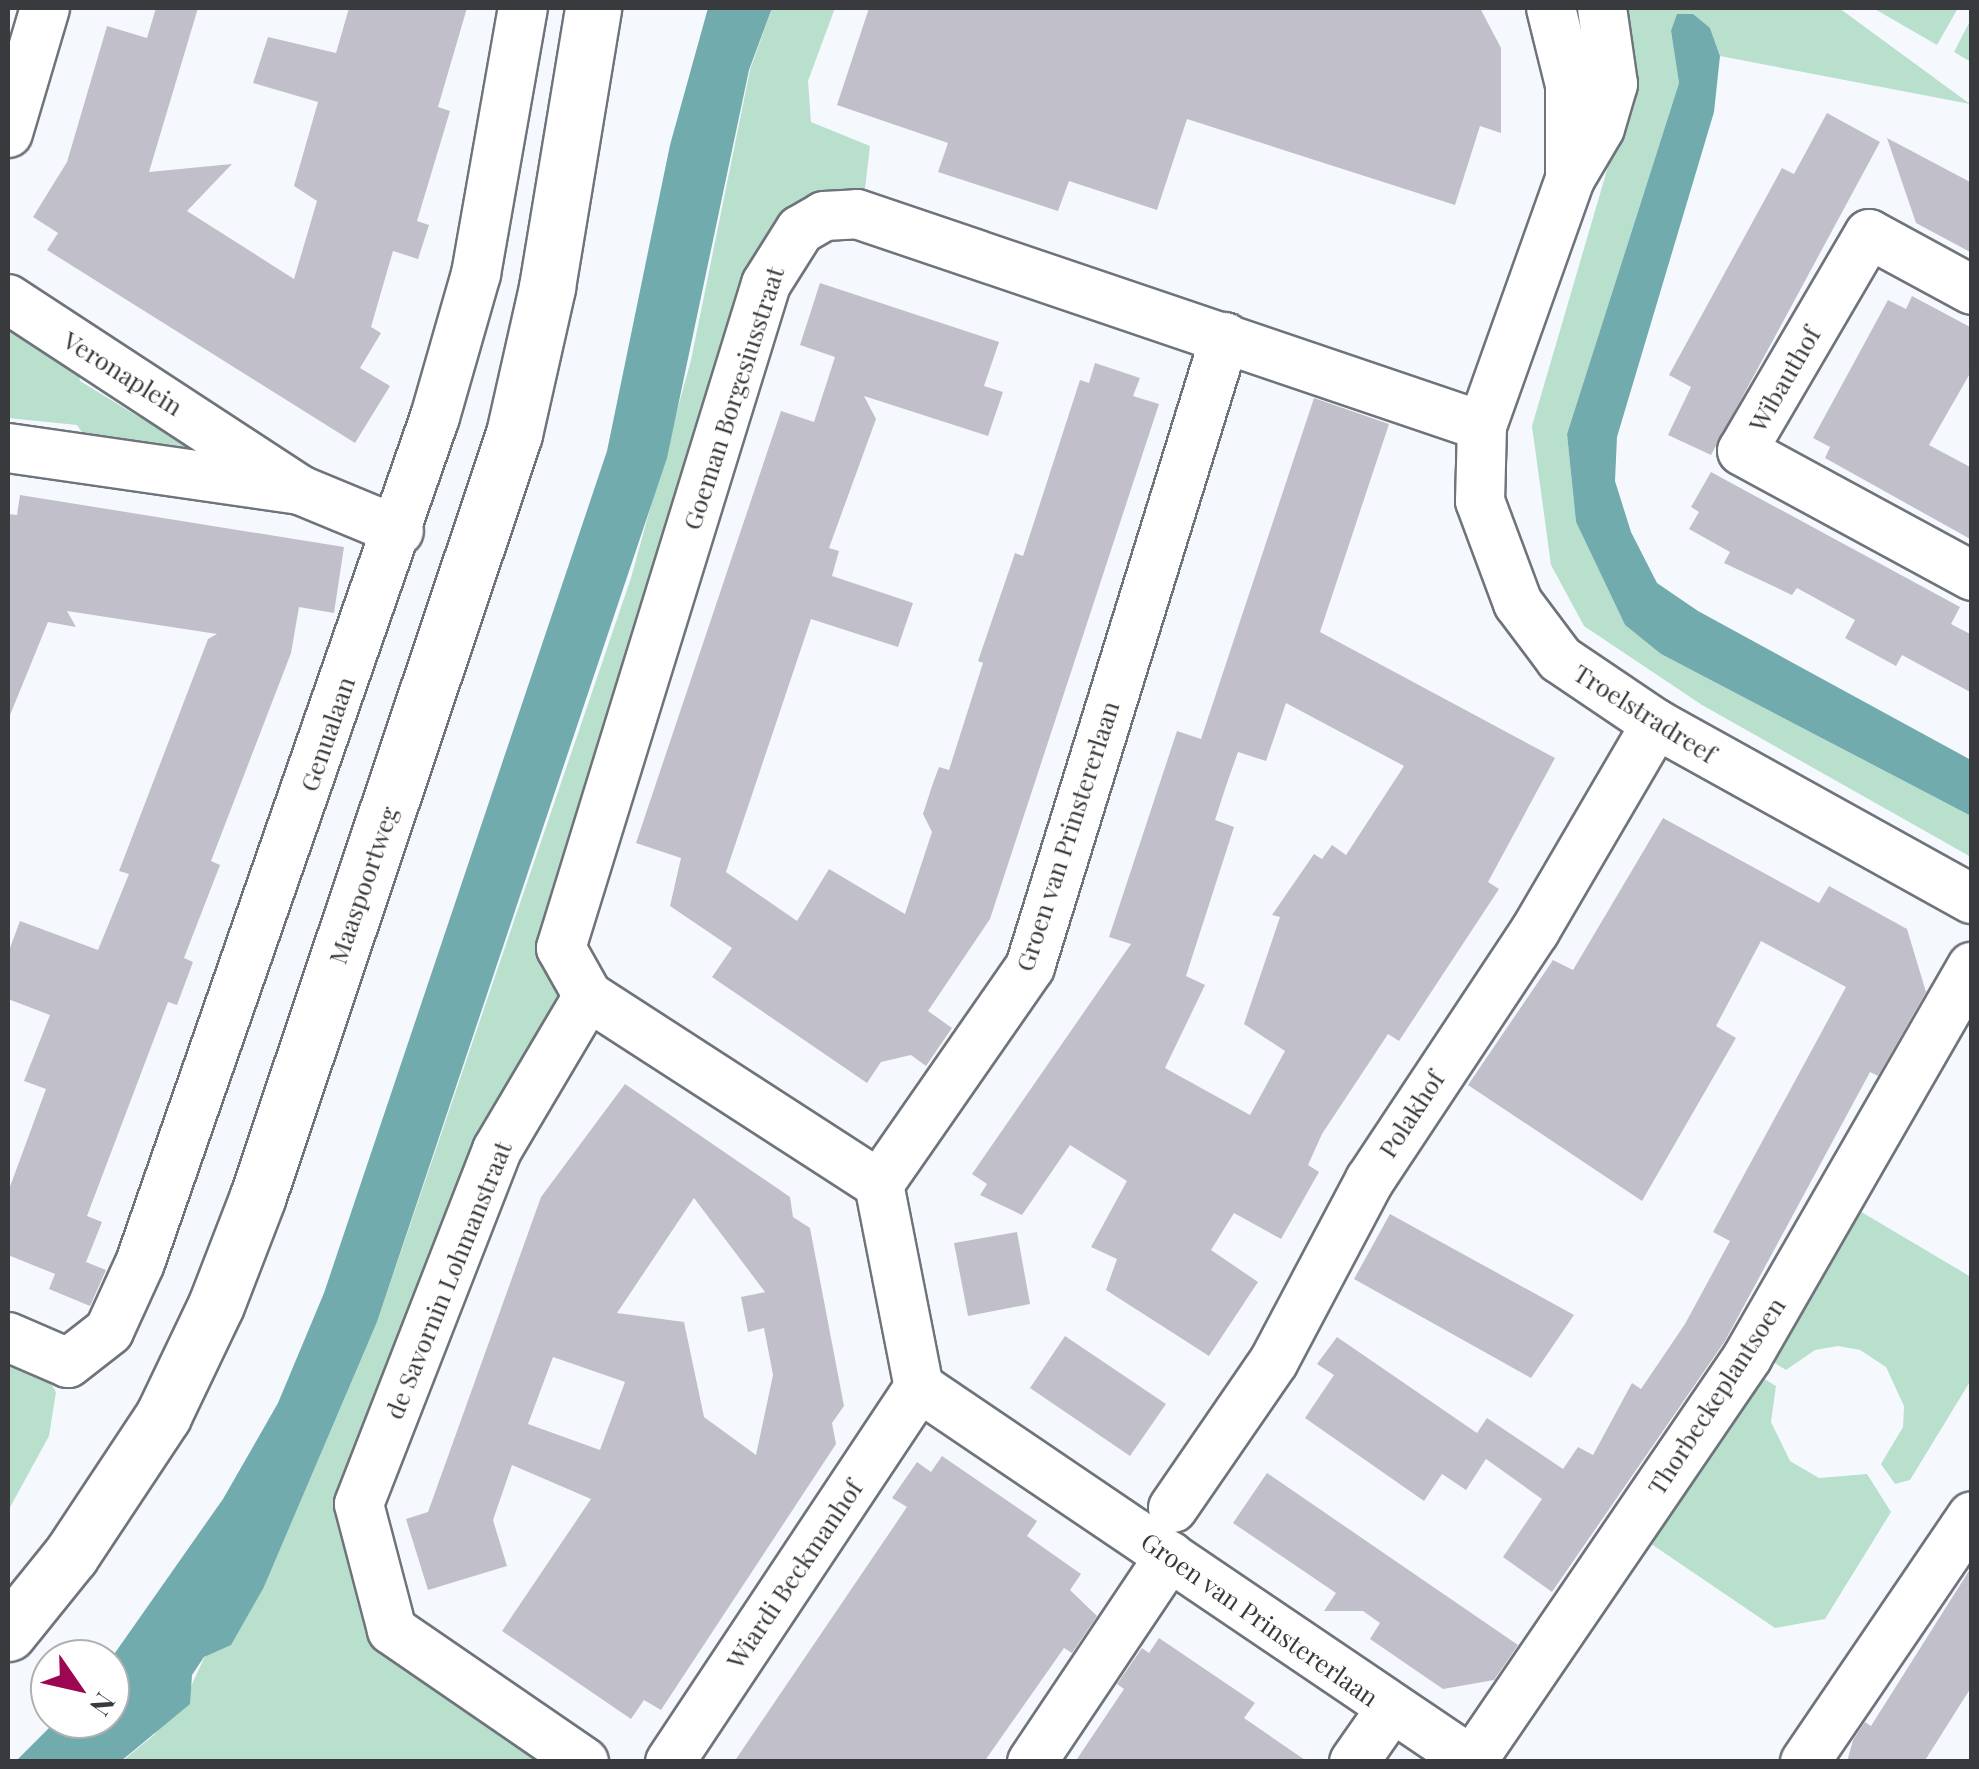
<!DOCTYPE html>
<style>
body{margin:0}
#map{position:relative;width:1979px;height:1769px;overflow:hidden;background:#f5f9fe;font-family:"Playfair Display",serif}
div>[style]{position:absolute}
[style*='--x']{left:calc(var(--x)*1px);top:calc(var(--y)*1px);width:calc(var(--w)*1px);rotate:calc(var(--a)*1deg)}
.green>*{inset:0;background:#b9e0cd}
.water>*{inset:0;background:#72abae}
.building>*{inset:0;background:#c1c0ca}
.roads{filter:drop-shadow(2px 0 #6f747c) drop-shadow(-2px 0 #6f747c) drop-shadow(0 2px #6f747c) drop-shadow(0 -2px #6f747c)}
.street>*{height:48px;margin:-24px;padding:0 24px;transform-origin:24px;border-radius:24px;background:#fff}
.secondary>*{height:55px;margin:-27.5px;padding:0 27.5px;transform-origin:27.5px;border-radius:27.5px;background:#fff}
span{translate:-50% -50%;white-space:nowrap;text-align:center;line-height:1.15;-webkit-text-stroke:10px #fff;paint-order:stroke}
.street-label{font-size:25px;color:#383a3d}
.frame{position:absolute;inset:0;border:10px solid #383a3d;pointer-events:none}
.north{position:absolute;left:30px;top:1639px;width:100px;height:100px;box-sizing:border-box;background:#fff;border:2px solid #afb0b1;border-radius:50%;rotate:124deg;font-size:28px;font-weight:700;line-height:40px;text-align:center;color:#383a3d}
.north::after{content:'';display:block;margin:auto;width:35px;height:45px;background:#9d0751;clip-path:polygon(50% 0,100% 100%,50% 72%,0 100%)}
</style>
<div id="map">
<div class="green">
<i style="clip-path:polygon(772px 8px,835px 8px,808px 81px,811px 122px,870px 146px,864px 197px,772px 260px,573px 995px,370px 1445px,371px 1604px,583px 1761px,121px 1762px,154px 1735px,188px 1693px,204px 1658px,264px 1587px,377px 1322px,631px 578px,691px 360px,750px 70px)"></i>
<i style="clip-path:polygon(1617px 8px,1839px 8px,1970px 104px,1720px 56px,1710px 28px,1671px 31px,1679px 83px,1567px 434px,1576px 522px,1625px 625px,1661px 654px,1971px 816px,1971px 857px,1702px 705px,1584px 626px,1551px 565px,1532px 426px,1624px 112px)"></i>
<i style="clip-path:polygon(1873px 8px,1958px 8px,1937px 45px)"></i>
<i style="clip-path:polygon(1971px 19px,1971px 62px,1954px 52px)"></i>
<i style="clip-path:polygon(8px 320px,77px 363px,80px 381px,139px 417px,159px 414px,213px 459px,87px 440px,77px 425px,8px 418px)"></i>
<i style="clip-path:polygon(1853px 1207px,1971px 1277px,1971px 1380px,1910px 1480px,1895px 1484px,1881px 1464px,1903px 1427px,1904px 1406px,1886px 1367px,1860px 1350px,1838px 1346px,1815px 1350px,1786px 1370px,1770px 1360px)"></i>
<i style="clip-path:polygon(8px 1362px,48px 1378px,56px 1392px,49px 1436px,8px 1511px)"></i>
<i style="clip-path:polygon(1761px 1377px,1776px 1386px,1771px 1422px,1790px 1461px,1819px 1478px,1867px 1474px,1891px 1512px,1825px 1619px,1775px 1628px,1635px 1533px)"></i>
</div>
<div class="water">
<i style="clip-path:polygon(708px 8px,772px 8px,749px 70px,667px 458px,377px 1322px,264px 1587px,231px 1645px,204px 1657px,192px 1675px,190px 1704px,121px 1761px,16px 1761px,58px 1719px,110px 1719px,110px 1660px,223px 1499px,278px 1403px,324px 1293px,607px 451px,670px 145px)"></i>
<i style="clip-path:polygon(1677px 14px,1693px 14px,1710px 28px,1720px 56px,1714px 112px,1617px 437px,1615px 481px,1631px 532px,1657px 583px,1698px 611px,1971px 760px,1971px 816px,1661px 654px,1625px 625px,1576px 522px,1567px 434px,1679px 83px,1671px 31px)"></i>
</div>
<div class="building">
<i style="clip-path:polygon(156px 8px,198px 8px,149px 172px,232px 164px,187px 211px,294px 279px,317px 201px,294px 186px,318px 102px,253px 83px,268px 37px,336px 53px,349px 8px,467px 8px,438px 107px,450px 111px,417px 221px,429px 225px,418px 259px,393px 251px,371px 327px,381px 333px,360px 368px,390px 386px,355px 443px,47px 250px,58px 233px,33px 217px,67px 162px,107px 26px,147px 38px)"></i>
<i style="clip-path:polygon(869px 8px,1480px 8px,1501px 48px,1501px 133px,1480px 126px,1455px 205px,1187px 119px,1157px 210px,1069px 181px,1058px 211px,938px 172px,948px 143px,837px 105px)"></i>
<i style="clip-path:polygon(1827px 113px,1880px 142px,1711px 455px,1668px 435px,1691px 387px,1669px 375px,1782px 168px,1794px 174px)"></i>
<i style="clip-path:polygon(1887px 138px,1972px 183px,1972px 253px,1916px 223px)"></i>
<i style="clip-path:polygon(820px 283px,999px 342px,984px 386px,1003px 392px,988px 436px,864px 396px,876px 419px,829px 548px,839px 551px,832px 576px,913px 603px,898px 647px,811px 619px,726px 872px,797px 921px,829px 869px,905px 914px,932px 832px,923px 814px,932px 786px,939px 767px,949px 770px,983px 663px,978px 661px,1015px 553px,1023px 556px,1080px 380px,1089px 383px,1095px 363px,1140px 378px,1133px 396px,1159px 404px,990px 919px,928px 1011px,952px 1028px,926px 1066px,911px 1055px,881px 1062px,867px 1083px,712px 977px,732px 948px,670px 906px,681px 858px,636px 843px,781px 411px,814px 422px,835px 357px,800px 345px)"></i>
<i style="clip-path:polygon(1912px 296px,1972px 328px,1972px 370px,1929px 445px,1972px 468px,1972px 540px,1825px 458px,1830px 447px,1813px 438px,1888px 300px,1906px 309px)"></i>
<i style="clip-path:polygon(evenodd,1314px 398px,1389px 424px,1320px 632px,1555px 758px,1488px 882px,1499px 889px,1399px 1041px,1388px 1034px,1322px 1134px,1308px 1165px,1319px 1172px,1281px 1239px,1234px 1213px,1211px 1250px,1258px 1282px,1209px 1356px,1106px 1290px,1117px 1259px,1091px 1247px,1127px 1181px,1070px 1145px,1022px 1215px,980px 1195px,987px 1184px,972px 1174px,1131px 944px,1109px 937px,1177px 731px,1201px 739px,1314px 398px,1286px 703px,1404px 766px,1346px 855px,1332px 845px,1322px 859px,1314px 854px,1272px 915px,1280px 917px,1244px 1024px,1285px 1051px,1250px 1115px,1165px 1068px,1205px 985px,1186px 976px,1234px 827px,1215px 820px,1226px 786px,1238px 752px,1266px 761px,1286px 703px)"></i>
<i style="clip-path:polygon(1711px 472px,1960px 607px,1951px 624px,1972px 635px,1972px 693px,1902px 655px,1896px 666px,1845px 638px,1855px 620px,1797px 588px,1792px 595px,1724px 563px,1730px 552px,1689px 529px,1699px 512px,1691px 507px)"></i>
<i style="clip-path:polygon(20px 495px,344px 547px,334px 613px,299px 607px,291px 653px,211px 861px,220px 865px,184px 958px,193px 962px,177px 1005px,168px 1002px,87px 1216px,102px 1222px,86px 1262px,106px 1270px,90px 1306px,49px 1289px,55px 1274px,8px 1255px,8px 1192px,46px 1089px,24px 1081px,50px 1015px,8px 999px,8px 953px,20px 921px,98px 950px,129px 874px,119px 871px,208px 639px,217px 634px,67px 611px,76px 627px,48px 622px,8px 720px,8px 514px,17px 515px)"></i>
<i style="clip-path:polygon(1663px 818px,1819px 903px,1829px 886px,1907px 929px,1926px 992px,1878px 1076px,1870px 1072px,1725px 1341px,1552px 1592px,1503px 1557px,1542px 1499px,1486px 1459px,1466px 1490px,1442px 1474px,1424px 1501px,1305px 1418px,1334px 1375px,1317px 1364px,1337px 1337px,1477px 1433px,1487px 1418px,1563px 1469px,1578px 1447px,1593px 1455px,1632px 1383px,1641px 1389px,1685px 1324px,1730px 1241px,1713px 1232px,1846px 987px,1761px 941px,1716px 1026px,1736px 1038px,1642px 1201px,1468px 1085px,1553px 960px,1573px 970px)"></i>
<i style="clip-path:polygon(evenodd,625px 1084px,790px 1197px,793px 1217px,810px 1228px,844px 1406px,832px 1423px,836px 1444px,661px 1710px,644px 1700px,631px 1719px,502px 1631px,591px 1499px,512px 1465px,493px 1520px,507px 1566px,428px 1590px,406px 1519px,428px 1512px,541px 1197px,625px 1084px,694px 1198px,765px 1292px,741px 1297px,748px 1332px,764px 1328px,773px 1375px,756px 1455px,704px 1417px,684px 1322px,617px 1313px,694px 1198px,625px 1084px,553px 1357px,625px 1382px,600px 1450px,528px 1424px,553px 1357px)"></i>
<i style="clip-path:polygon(1390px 1214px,1574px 1315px,1531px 1378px,1354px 1279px)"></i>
<i style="clip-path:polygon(1017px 1232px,1030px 1304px,968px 1316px,954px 1243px)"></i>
<i style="clip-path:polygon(1065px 1336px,1166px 1404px,1130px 1456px,1030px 1388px)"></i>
<i style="clip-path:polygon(942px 1456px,1037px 1521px,1027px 1536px,1081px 1574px,1070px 1590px,1097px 1616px,1072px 1653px,1064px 1648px,984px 1762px,734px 1762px,907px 1507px,892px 1498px,917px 1462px,931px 1472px)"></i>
<i style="clip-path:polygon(1267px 1473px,1518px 1645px,1494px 1680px,1443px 1689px,1370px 1639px,1380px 1623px,1363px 1611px,1324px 1611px,1336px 1593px,1233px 1523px)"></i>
<i style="clip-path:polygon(1972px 1566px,1972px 1686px,1924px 1762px,1847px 1762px,1853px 1740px,1865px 1722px,1871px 1726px)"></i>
<i style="clip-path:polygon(1159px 1638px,1255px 1703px,1244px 1718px,1308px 1762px,1075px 1762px,1124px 1689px,1117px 1684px,1142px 1648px,1149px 1653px)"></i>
</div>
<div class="roads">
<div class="street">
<i style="--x:1551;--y:8;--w:79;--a:76.1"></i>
<i style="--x:1570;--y:85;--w:94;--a:90"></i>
<i style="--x:1602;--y:8;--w:77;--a:81.8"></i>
<i style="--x:1613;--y:84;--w:46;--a:106.5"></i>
<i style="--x:1600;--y:128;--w:59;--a:120.5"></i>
<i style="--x:1570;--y:179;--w:262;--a:109.6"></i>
<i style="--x:1482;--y:426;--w:75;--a:91.5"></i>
<i style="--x:1480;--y:501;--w:109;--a:69.6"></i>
<i style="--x:1518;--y:603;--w:70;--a:53.1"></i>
<i style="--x:1560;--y:659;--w:116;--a:34.1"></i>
<i style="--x:1656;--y:724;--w:361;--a:29"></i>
<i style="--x:8;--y:133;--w:130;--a:-73.5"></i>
<i style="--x:1972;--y:290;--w:117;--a:-151.5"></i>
<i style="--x:1869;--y:234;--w:251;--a:120.3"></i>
<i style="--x:1742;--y:451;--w:262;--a:28.5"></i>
<i style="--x:8;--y:299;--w:349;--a:33.2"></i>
<i style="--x:300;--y:490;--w:295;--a:-171.8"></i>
<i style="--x:1225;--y:337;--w:659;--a:107.2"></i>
<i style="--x:1030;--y:967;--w:264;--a:124.8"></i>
<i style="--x:879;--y:1184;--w:207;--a:78.9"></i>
<i style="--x:919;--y:1387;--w:669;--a:34.09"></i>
<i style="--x:300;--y:490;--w:107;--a:22.5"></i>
<i style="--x:588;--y:996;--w:55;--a:-119.4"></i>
<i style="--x:561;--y:948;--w:695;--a:-72.84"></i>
<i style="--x:766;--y:284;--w:64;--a:-57.8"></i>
<i style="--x:800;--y:230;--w:28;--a:-30"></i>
<i style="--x:824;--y:216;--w:33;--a:-3"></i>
<i style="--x:857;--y:214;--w:660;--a:18.74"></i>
<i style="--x:8;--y:1337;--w:65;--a:23.4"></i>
<i style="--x:68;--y:1363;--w:52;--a:-38"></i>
<i style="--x:109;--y:1331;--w:75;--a:-65.5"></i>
<i style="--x:140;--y:1263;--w:896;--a:-70.78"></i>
<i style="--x:435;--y:417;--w:149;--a:-74"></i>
<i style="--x:476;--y:274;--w:270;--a:-80"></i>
<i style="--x:1173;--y:1508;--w:178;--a:-55.5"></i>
<i style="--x:1274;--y:1361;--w:205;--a:-62.1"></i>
<i style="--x:1370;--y:1180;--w:299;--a:-56.5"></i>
<i style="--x:1535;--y:931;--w:240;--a:-59.7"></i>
<i style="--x:1472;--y:1761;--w:490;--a:-55.7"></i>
<i style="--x:1748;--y:1356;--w:449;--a:-60.1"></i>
<i style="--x:584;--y:1762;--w:233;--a:-145.5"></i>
<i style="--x:392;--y:1630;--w:130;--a:-104.7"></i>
<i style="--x:359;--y:1504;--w:380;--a:-68.7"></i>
<i style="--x:497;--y:1150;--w:179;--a:-59.4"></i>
<i style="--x:588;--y:996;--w:346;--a:32.9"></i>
<i style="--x:670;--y:1762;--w:450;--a:-56.4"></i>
<i style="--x:1032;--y:1762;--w:248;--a:-56.2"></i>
<i style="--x:1354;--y:1762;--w:65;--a:-55.1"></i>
<i style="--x:1805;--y:1762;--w:297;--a:-55.8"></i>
</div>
<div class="secondary">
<i style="--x:8;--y:1633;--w:100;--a:-51.1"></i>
<i style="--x:71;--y:1555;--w:167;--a:-56.5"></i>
<i style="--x:163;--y:1416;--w:123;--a:-64.5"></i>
<i style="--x:216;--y:1305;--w:117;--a:-68.9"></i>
<i style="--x:258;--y:1196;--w:804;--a:-71.43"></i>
<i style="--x:514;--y:434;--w:151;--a:-77.3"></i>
<i style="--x:547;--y:287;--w:283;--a:-80.6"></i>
</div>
</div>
<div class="street-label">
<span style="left:123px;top:373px;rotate:32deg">Veronaplein</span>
<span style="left:1784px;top:379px;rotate:-60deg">Wibauthof</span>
<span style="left:733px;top:398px;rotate:-72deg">Goeman Borgesiusstraat</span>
<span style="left:1645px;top:713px;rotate:32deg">Troelstradreef</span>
<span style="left:327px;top:734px;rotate:-71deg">Genualaan</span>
<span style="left:1067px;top:836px;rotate:-72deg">Groen van Prinstererlaan</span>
<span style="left:363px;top:885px;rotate:-71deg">Maaspoortweg</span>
<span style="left:1411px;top:1114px;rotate:-57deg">Polakhof</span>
<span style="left:448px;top:1280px;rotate:-68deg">de Savornin Lohmanstraat</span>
<span style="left:1716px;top:1396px;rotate:-57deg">Thorbeckeplantsoen</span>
<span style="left:794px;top:1574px;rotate:-56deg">Wiardi Beckmanhof</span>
<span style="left:1260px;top:1619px;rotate:35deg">Groen van Prinstererlaan</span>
</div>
<div class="frame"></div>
<div class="north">N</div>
</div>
